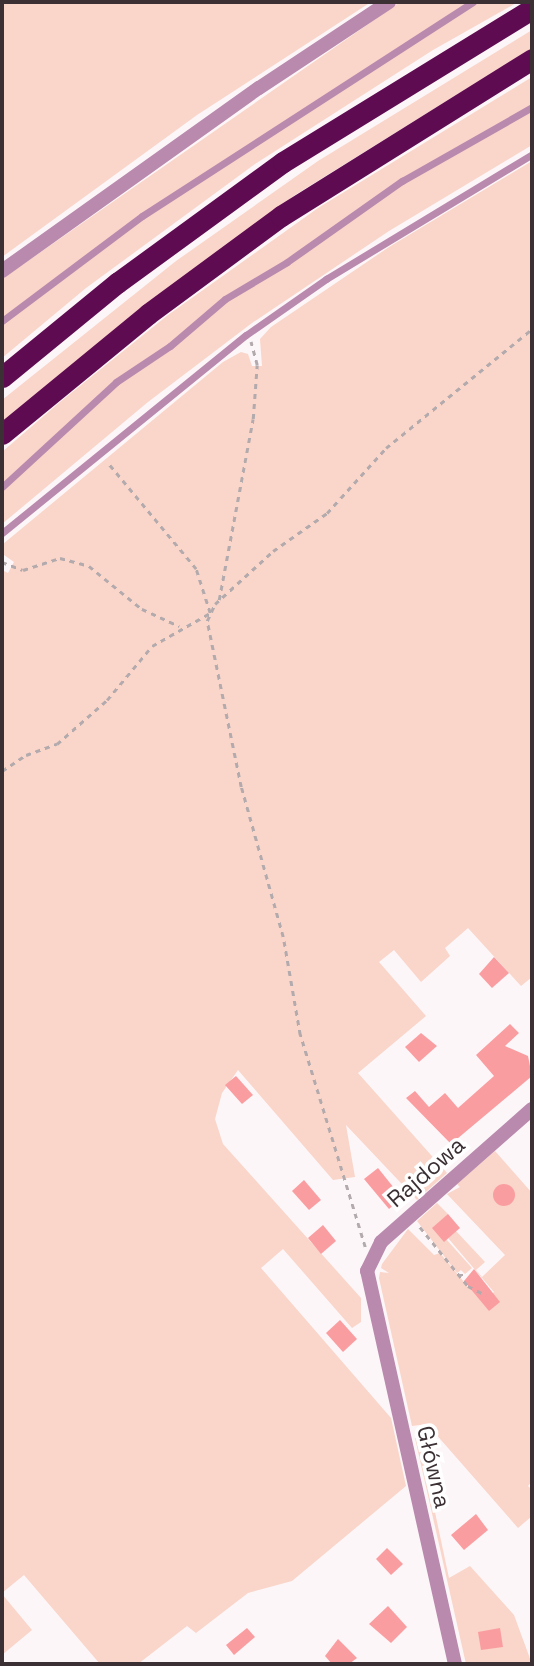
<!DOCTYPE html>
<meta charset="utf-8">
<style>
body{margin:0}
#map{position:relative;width:534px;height:1666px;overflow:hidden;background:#fcf6f8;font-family:"Space Grotesk",sans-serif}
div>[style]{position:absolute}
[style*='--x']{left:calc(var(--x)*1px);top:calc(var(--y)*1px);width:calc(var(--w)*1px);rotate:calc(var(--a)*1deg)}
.green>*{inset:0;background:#fad5c9}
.building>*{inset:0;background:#fa9da0}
.round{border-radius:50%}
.path>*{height:2.5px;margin-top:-1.25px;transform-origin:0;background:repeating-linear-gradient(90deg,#b2aaad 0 5px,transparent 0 10px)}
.service>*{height:7px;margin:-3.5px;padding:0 3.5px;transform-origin:3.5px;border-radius:3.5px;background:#ba89ae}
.minor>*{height:14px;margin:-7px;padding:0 7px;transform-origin:7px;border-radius:7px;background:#ba89ae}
.motorway>*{height:21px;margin:-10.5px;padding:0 10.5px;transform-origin:10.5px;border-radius:10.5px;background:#5e0b52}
span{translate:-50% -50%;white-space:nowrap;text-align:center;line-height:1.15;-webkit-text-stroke:7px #fff;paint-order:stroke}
.street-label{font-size:23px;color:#3b3034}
.frame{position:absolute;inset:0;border:4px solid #3b3034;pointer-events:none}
</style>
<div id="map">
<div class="green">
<i style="clip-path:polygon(2px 2px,371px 2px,197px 115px,2px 257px)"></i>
<i style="clip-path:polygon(400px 2px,518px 2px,433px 50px,255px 164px,86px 288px,2px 358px,2px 279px)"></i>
<i style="clip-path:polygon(532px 30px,532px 48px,295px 195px,2px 422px,2px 400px,176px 261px,318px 161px)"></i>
<i style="clip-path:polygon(532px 77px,532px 145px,389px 231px,252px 323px,148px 402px,2px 524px,2px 452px,60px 402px,168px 315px,318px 208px)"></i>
<i style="clip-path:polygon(532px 161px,532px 977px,521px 986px,468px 928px,445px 948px,450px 956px,421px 982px,394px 950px,379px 962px,426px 1016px,358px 1073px,447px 1173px,417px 1200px,346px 1125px,355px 1177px,333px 1180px,238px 1070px,222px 1093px,215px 1119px,223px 1144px,361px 1298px,361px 1322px,352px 1328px,283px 1249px,261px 1268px,391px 1418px,406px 1486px,292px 1581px,248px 1593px,196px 1633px,187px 1626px,138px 1664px,100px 1664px,24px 1575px,2px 1593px,2px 570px,8px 573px,14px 562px,4px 555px,3px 544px,223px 362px,241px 352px,248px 354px,252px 366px,262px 366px,260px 339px,271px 327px,389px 247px)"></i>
<i style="clip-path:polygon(495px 1151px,532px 1193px,532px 1481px,528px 1486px,532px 1490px,532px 1516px,518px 1528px,427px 1424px,412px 1426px,379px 1278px,380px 1272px,389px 1273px,381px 1268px,382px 1264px,408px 1229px,434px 1255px,440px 1253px,469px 1288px,489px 1297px,494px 1292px,448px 1238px,456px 1231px,485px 1262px,476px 1270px,482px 1277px,505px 1255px,447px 1194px,460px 1187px,457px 1184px)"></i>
<i style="clip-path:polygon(437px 1203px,448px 1214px,446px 1239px,472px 1268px,465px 1274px,461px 1270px,457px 1273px,417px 1221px)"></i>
<i style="clip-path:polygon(419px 1437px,449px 1578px,470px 1566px,514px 1615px,532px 1664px,466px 1664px,415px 1438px)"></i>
<i style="clip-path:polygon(2px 1594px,32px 1630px,2px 1655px)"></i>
</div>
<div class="building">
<i style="clip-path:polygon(494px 957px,509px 973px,492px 988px,479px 974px)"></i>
<i style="clip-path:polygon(510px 1024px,519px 1033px,505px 1046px,528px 1056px,532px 1076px,451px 1144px,406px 1098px,415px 1091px,429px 1107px,445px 1093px,458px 1108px,494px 1076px,476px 1055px)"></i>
<i style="clip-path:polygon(421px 1033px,437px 1046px,419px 1062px,405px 1047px)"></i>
<i style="clip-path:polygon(236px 1076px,253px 1095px,242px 1104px,225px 1085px)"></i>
<i style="clip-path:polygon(378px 1168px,402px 1198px,389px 1209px,364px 1179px)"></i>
<i style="clip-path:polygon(304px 1180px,321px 1200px,309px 1210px,292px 1191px)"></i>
<i class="round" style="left:493px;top:1184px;width:22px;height:22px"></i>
<i style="clip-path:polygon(448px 1214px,460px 1228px,444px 1242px,432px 1228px)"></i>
<i style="clip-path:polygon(323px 1225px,336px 1241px,321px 1254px,308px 1238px)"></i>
<i style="clip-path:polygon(474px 1269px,500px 1302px,489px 1311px,464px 1281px)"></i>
<i style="clip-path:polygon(340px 1320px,357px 1339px,343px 1352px,326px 1333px)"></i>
<i style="clip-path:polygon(476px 1514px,488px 1530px,464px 1550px,451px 1535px)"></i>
<i style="clip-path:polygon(387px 1548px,403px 1564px,391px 1575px,376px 1559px)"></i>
<i style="clip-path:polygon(388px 1606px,407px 1627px,391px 1643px,369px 1624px)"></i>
<i style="clip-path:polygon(247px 1628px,255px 1637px,234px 1655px,226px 1645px)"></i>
<i style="clip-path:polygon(500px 1628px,503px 1647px,481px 1650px,478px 1632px)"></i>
<i style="clip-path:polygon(338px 1639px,357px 1658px,349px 1664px,332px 1664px,325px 1656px)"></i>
</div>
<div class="path">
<i style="--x:2;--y:562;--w:22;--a:21"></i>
<i style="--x:23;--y:570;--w:39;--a:-18"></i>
<i style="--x:60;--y:558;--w:30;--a:15"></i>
<i style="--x:89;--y:566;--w:68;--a:39.1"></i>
<i style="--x:142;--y:609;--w:41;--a:24.7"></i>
<i style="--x:219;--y:600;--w:184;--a:-79.4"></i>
<i style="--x:253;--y:419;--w:54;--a:-85.8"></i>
<i style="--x:257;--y:365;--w:24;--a:-105"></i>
<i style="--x:2;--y:771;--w:29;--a:-34"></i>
<i style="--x:26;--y:755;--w:33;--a:-20"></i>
<i style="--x:57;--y:744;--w:67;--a:-41.3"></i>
<i style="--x:107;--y:700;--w:70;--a:-50.2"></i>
<i style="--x:152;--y:646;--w:67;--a:-29.6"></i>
<i style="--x:210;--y:613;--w:46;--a:-107.7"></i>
<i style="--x:196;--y:569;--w:139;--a:-129.8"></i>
<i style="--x:420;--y:1227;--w:76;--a:50.9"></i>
<i style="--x:468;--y:1286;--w:20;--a:27"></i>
<i style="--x:365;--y:1247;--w:222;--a:-107"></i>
<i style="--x:300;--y:1035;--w:99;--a:-99.8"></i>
<i style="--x:283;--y:937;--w:156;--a:-105.6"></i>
<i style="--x:241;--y:787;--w:169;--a:-101.6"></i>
<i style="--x:207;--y:621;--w:19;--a:-65"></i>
<i style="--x:215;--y:604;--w:79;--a:-42.4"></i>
<i style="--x:273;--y:551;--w:66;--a:-35.1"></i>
<i style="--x:327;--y:513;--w:88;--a:-47.8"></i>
<i style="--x:386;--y:448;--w:188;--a:-39.2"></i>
<i style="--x:458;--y:1275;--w:8;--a:0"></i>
</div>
<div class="service">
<i style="--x:2;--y:321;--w:175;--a:-36.9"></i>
<i style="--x:142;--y:216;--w:394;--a:-32.9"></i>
<i style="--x:2;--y:487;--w:155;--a:-42.6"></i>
<i style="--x:116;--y:382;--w:65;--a:-33.7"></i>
<i style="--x:170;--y:346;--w:72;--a:-40.5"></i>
<i style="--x:225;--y:299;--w:72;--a:-30.8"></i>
<i style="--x:287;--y:262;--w:141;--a:-35.2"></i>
<i style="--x:402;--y:181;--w:150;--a:-29.6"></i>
<i style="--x:2;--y:533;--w:314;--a:-39.1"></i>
<i style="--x:246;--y:335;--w:98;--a:-35"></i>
<i style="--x:326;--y:279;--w:241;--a:-31.2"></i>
</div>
<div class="minor">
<i style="--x:2;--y:271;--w:315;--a:-35.5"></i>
<i style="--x:259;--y:88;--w:156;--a:-33.5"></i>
<i style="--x:455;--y:1664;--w:403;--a:-102.6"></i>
<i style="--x:367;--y:1271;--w:32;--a:-64"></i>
<i style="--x:381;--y:1242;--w:201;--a:-41.4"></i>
</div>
<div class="motorway">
<i style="--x:2;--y:377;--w:149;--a:-39.3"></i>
<i style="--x:117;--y:283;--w:205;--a:-36.1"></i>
<i style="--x:283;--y:162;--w:292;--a:-31.6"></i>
<i style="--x:2;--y:434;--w:189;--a:-39.4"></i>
<i style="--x:148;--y:314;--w:165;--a:-36.4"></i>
<i style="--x:281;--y:216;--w:296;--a:-32"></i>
</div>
<div class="street-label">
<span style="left:426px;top:1172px;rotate:-41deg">Rajdowa</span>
<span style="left:434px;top:1467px;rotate:77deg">Główna</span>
</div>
<div class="frame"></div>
</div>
